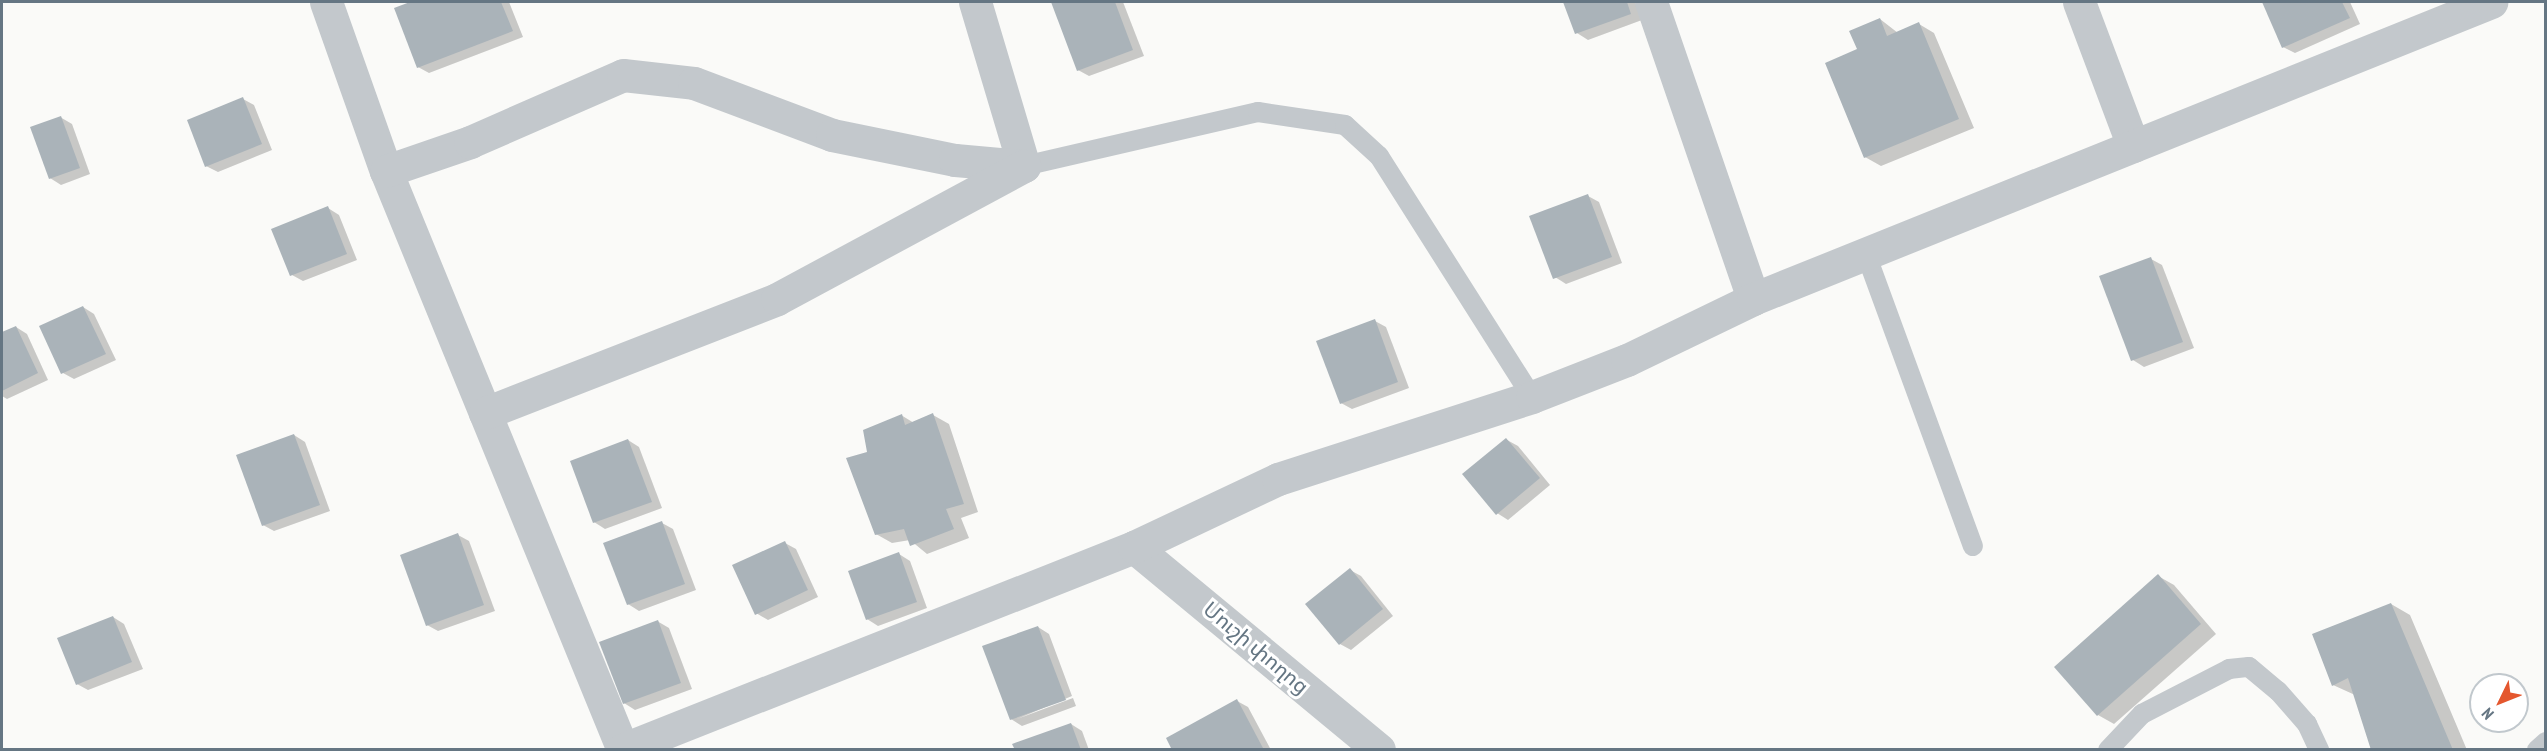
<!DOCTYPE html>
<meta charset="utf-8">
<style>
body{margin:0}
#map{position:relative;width:2547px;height:751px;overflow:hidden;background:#fafaf8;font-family:"PT Sans Narrow","Noto Sans Armenian",sans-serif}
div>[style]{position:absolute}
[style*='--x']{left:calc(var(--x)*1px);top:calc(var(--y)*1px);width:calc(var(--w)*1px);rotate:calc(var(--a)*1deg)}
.shadow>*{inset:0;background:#0003}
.building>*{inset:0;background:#aab3b9}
.service>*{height:20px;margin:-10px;padding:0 10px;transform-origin:10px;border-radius:10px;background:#c3c8cc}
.minor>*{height:33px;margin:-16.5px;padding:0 16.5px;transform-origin:16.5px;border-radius:16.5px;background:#c3c8cc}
span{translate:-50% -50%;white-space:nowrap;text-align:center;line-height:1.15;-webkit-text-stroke:6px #fff;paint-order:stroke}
.street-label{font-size:21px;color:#657683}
.frame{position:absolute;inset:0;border:3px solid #657683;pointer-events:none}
.north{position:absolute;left:2469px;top:673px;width:60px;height:60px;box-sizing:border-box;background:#fff;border:2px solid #c1c8cd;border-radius:50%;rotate:227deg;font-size:16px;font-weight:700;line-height:24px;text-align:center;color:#657683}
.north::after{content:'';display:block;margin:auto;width:21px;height:27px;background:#e4572e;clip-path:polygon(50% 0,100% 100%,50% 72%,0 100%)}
</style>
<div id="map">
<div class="shadow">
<i style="clip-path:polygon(414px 2px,509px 2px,523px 37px,429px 73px,418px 67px,396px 9px)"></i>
<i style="clip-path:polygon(1053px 2px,1123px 2px,1144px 56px,1089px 76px,1078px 70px)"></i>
<i style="clip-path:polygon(1565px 2px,1635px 2px,1642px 20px,1588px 40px,1577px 33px)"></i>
<i style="clip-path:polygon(2264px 2px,2350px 2px,2360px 24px,2295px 53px,2283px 47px)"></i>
<i style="clip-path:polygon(1880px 19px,1898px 33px,1919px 24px,1934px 33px,1974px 128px,1881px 166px,1865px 157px,1859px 50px)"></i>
<i style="clip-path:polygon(243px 99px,254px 105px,272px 150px,218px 172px,206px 166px)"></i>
<i style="clip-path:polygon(60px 117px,72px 124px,90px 174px,61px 185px,50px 178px)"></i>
<i style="clip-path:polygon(1588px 196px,1599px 202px,1622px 263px,1566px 284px,1555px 277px)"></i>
<i style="clip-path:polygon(328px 208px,339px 215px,357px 260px,303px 281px,292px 275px)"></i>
<i style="clip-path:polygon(2151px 259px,2162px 265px,2194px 348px,2144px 367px,2133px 360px)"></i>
<i style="clip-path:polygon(83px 307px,94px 314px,116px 360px,74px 379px,63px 373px)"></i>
<i style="clip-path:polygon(1375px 321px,1386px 327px,1409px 388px,1352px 409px,1341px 403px)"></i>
<i style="clip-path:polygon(16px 327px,27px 334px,48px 380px,7px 399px,2px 396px,2px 334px)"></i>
<i style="clip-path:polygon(901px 415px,914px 423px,933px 415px,949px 424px,978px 512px,961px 518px,969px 538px,927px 554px,910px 540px,892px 543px,876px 534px,869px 453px)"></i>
<i style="clip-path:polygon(294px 435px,305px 442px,330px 511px,274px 531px,263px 525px)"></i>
<i style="clip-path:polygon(628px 440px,639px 447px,662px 508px,605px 529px,594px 522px)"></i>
<i style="clip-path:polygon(1507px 440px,1518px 446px,1550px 485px,1508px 520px,1497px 513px)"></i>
<i style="clip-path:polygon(662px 523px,673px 529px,696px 590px,639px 611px,628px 604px)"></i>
<i style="clip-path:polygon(458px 535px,469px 541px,495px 611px,438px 631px,427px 625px)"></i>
<i style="clip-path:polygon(785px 543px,796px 549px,818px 597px,768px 620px,756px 613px)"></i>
<i style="clip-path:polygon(899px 554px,910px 561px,927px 608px,878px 626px,867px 619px)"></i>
<i style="clip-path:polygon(1350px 570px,1361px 576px,1393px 616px,1351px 650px,1340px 644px)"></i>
<i style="clip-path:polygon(2158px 576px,2174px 585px,2216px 634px,2114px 724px,2098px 715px,2056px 667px)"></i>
<i style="clip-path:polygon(2391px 604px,2410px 615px,2467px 750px,2372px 750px,2355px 695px,2333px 685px)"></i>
<i style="clip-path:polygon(113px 617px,124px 624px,143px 669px,88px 690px,77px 684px)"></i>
<i style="clip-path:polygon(657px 621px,669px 628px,692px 689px,635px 710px,624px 703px)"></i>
<i style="clip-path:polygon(1038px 627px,1049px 634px,1072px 696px,1017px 719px,1073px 698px,1076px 706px,1022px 726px,1011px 719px)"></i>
<i style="clip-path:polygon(1237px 701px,1248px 707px,1271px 750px,1174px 750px)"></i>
<i style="clip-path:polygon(1071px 724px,1082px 731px,1089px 750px,1016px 750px)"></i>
</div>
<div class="building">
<i style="clip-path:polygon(410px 2px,501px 2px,513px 31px,417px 68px,394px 8px)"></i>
<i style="clip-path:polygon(1051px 2px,1115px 2px,1133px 50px,1077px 71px)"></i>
<i style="clip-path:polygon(1563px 2px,1627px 2px,1631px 14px,1575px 34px)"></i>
<i style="clip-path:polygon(2262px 2px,2342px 2px,2350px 18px,2282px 48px)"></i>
<i style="clip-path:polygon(1880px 18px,1887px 36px,1919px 22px,1959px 119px,1864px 158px,1825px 63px,1857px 49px,1849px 31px)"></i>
<i style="clip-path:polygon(243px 97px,262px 144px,205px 167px,187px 120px)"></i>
<i style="clip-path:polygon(61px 116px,80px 168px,49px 179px,30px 127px)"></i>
<i style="clip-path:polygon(1588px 194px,1612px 257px,1553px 279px,1529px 216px)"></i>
<i style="clip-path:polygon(328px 206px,347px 254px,290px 276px,271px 229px)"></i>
<i style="clip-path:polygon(2151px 257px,2183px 342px,2131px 361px,2099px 276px)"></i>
<i style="clip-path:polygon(83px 306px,106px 354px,61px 374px,39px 326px)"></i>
<i style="clip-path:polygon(1375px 319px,1398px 382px,1340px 404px,1316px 341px)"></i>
<i style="clip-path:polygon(16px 326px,38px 373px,2px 391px,2px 332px)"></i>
<i style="clip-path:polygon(933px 413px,964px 504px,946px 509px,954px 529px,910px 546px,904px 529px,875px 535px,846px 458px,867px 452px,863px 430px,902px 414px,905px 425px)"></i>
<i style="clip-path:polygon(294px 434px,320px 505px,262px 526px,236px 455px)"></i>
<i style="clip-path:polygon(1506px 438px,1540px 478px,1496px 515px,1462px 474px)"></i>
<i style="clip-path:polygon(628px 439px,652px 502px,593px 523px,570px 461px)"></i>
<i style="clip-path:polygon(662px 521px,685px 584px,627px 605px,603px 543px)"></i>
<i style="clip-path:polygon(458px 533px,484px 605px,426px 626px,400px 555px)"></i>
<i style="clip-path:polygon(785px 541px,808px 590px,755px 615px,732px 565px)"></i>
<i style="clip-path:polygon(899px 552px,917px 602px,866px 620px,848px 571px)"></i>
<i style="clip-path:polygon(1350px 568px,1383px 609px,1339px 645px,1305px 604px)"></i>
<i style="clip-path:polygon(2158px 574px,2201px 624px,2097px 716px,2054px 667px)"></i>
<i style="clip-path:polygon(2391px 603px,2453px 750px,2371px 750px,2348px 678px,2332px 686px,2312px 634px)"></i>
<i style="clip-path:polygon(113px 616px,132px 662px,76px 685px,57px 638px)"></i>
<i style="clip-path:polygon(658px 620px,681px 683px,623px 704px,599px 642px)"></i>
<i style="clip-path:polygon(1038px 626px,1066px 700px,1010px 720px,982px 646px)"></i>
<i style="clip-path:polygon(1237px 699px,1264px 750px,1172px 750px,1166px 738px)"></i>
<i style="clip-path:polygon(1071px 723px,1081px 750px,1015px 750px,1012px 744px)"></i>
</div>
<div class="service">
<i style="--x:1024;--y:166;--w:240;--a:-13"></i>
<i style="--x:1258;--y:112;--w:88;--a:8.5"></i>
<i style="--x:1345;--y:125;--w:46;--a:42.4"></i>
<i style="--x:1379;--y:156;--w:285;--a:57.6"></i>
<i style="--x:1866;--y:254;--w:311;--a:69.9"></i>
<i style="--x:2108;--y:750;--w:50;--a:-46.6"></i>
<i style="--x:2142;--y:714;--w:98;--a:-27.3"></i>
<i style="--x:2229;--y:669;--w:20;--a:-6"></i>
<i style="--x:2249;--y:667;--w:38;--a:40"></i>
<i style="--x:2278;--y:691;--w:44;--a:48.7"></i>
<i style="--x:2307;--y:724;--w:29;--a:65"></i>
<i style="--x:2537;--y:750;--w:12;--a:-42"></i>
</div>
<div class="minor">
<i style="--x:326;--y:2;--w:179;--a:70.5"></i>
<i style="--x:386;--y:171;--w:626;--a:67.74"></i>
<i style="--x:975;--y:2;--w:171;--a:73.4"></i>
<i style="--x:1651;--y:2;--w:314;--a:71"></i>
<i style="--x:2079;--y:2;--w:154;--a:69.4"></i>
<i style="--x:386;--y:171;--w:89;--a:-19"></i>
<i style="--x:470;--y:142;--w:167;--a:-23.6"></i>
<i style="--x:623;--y:75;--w:71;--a:6.4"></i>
<i style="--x:694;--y:83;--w:147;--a:20.6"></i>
<i style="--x:832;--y:135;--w:126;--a:11.5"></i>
<i style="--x:955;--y:160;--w:69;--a:5"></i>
<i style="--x:485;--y:413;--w:313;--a:-21.3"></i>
<i style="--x:777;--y:299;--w:281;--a:-28.3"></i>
<i style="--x:1134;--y:547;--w:318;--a:39.6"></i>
<i style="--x:621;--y:750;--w:552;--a:-21.59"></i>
<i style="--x:1134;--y:547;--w:159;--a:-25.3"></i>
<i style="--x:1278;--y:479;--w:267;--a:-17.9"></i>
<i style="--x:1532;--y:397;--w:102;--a:-21.3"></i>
<i style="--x:1627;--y:360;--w:140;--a:-25.8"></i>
<i style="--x:1753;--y:299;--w:796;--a:-21.92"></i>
</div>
<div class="street-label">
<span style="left:1256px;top:648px;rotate:40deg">Մուշի փողոց</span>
</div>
<div class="frame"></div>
<div class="north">N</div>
</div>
